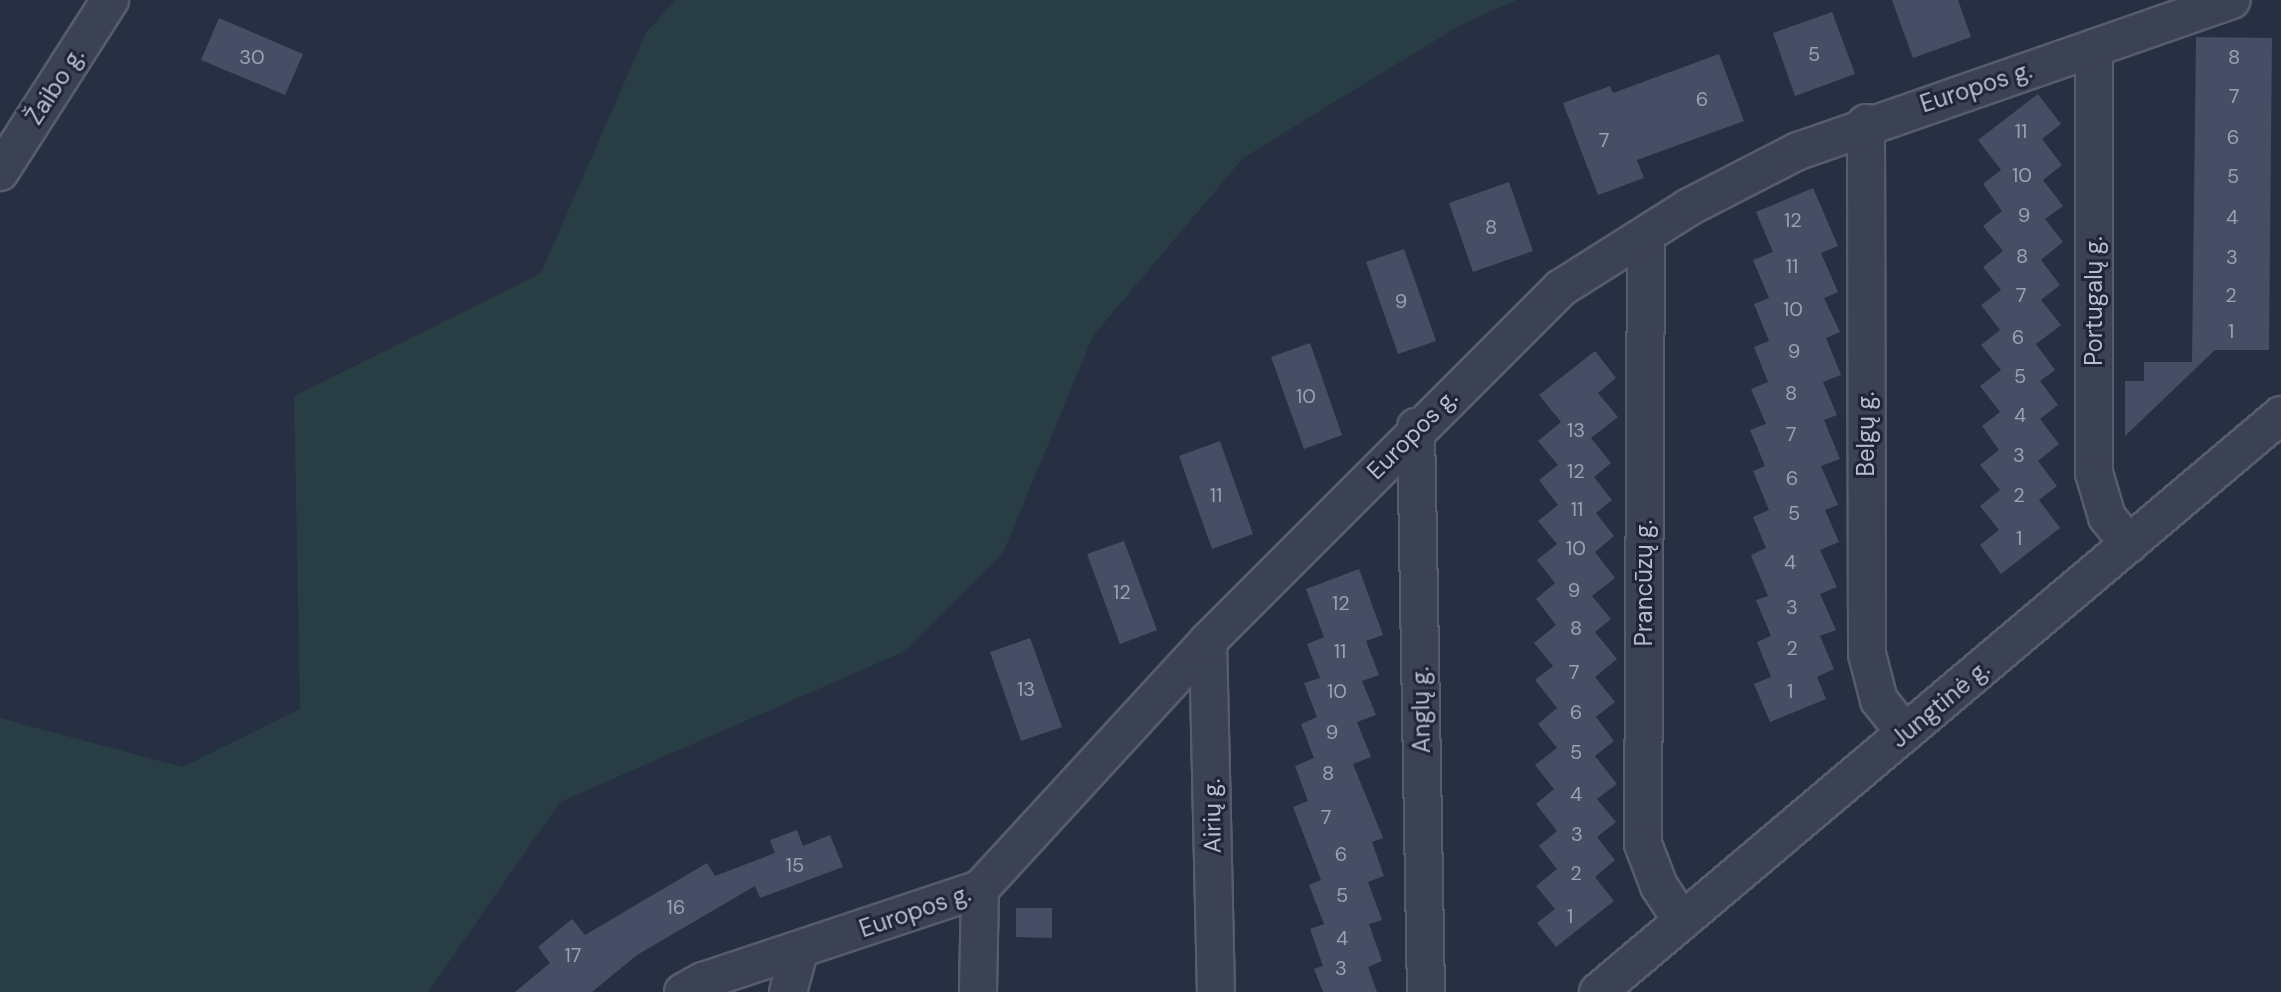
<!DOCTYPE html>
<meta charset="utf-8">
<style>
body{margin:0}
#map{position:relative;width:2281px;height:992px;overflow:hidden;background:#272f43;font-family:"DM Sans",sans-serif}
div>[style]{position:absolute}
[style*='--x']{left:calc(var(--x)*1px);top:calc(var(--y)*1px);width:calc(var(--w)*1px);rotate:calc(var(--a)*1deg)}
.green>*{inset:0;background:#293d44}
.building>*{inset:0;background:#464e65}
.roads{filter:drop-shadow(2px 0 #575c6d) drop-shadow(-2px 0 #575c6d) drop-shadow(0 2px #575c6d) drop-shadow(0 -2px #575c6d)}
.minor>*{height:36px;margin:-18px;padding:0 18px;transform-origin:18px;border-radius:18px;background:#3b4253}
span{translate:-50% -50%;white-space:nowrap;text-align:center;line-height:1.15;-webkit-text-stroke:6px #202638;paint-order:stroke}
.number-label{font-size:20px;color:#9ca1b2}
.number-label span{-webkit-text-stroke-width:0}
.street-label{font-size:24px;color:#b9bdcc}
</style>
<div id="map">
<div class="green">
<i style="clip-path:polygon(675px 0,1517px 0,1462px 24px,1243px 158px,1093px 336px,1003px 553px,903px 652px,560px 802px,428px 992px,0 992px,0 718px,183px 767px,300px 709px,294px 396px,541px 273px,646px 33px)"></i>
</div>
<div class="building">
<i style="clip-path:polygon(1892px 0,1958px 0,1971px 37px,1913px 58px)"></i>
<i style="clip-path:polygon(1832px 12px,1855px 74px,1795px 96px,1773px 33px)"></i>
<i style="clip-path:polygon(219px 18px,303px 54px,285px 95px,201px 60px)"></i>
<i style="clip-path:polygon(2196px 37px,2272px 38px,2269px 350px,2215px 350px,2125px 436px,2125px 381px,2144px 381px,2144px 362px,2192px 362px)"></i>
<i style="clip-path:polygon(1719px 54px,1744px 121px,1637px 160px,1644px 178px,1598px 195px,1563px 103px,1610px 86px,1613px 93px)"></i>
<i style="clip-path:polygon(2038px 94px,2061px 124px,2042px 139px,2062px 165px,2043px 180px,2063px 206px,2045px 219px,2063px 242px,2041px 260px,2060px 285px,2041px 300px,2061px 325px,2036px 344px,2055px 370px,2040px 381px,2058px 405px,2040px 419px,2059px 444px,2038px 461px,2057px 486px,2039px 500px,2060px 528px,2001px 574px,1980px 545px,1999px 530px,1980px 506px,2000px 490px,1980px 465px,1999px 450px,1982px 426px,2000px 412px,1980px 386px,2001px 370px,1981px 345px,2000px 330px,1981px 305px,2001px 290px,1983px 267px,2003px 251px,1983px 226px,2002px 211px,1983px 184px,2001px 170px,1978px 140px)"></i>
<i style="clip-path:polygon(1509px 182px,1533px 251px,1473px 272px,1449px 203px)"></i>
<i style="clip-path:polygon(1813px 188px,1838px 246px,1821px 253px,1838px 292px,1824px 298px,1840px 332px,1826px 338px,1841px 375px,1823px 382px,1837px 415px,1824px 420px,1840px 459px,1821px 466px,1838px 505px,1825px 510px,1839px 542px,1820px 550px,1837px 587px,1820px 594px,1836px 630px,1820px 636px,1834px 669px,1817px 677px,1826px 699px,1770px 722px,1754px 684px,1771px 677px,1757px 642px,1771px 636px,1756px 600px,1768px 596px,1751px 555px,1766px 548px,1753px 517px,1769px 510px,1753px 471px,1765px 466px,1750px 430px,1766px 424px,1751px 389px,1768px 382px,1754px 347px,1769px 341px,1754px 304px,1769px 298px,1753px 260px,1773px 252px,1756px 212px)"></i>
<i style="clip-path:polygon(1404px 249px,1436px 341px,1398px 354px,1366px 262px)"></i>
<i style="clip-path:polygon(1310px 343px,1342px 435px,1304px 449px,1271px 357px)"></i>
<i style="clip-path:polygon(1595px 351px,1616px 378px,1598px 393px,1618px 417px,1591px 438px,1611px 463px,1594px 477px,1612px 500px,1596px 513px,1614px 536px,1595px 552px,1615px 578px,1592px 596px,1611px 619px,1595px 632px,1617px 659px,1595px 677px,1615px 702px,1596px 717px,1614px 741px,1595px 756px,1617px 784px,1597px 799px,1616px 822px,1597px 837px,1615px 860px,1595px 877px,1614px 901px,1556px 947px,1537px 923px,1555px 909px,1536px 886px,1557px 869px,1539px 846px,1557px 831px,1536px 804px,1554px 789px,1535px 765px,1557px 748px,1538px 724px,1557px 708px,1535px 680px,1553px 666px,1534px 643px,1556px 625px,1536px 599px,1555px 583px,1537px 560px,1557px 544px,1538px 521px,1558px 505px,1539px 480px,1558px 465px,1538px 441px,1561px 422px,1539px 395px)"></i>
<i style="clip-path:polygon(1220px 441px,1253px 534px,1212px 549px,1179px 456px)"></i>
<i style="clip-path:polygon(1124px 541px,1157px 630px,1120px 644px,1087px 554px)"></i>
<i style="clip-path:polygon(1359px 569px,1383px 635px,1366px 641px,1379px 675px,1362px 681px,1376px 715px,1357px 722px,1371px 757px,1353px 764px,1383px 838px,1372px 842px,1384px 876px,1368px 882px,1382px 920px,1369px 924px,1382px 961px,1368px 967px,1377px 992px,1323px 992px,1314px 969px,1323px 966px,1310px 929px,1324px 924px,1309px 885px,1321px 880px,1293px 807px,1308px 801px,1295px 766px,1314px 758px,1301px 724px,1317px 717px,1304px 683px,1320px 678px,1307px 644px,1324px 637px,1306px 589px)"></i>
<i style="clip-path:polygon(1030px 638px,1062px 727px,1021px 741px,990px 652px)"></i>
<i style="clip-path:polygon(797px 830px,803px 846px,830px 835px,843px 867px,760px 898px,755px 886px,637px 955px,592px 992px,515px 992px,550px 963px,538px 947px,572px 919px,585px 935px,707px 863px,715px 876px,775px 853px,770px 840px)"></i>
<i style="clip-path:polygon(1016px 908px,1052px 908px,1052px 938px,1016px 937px)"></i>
</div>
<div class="roads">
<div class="minor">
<i style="--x:2094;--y:48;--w:425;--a:90"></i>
<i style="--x:2094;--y:473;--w:46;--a:73.5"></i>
<i style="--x:2107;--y:517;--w:35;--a:51"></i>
<i style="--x:1866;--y:123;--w:531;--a:89.89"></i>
<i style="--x:1867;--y:654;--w:48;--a:75.4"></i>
<i style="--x:1879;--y:700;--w:42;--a:51.8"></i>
<i style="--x:0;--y:172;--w:204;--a:-57.4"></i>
<i style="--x:1646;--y:235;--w:609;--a:90.28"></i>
<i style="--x:1643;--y:844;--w:45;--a:69.1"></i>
<i style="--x:1659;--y:886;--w:42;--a:56.7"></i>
<i style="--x:1416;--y:427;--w:565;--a:88.99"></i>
<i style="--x:1208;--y:641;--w:351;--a:88.7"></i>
<i style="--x:683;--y:992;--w:23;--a:-29"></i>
<i style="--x:703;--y:981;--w:292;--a:-18.4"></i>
<i style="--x:980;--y:889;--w:337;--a:-47.4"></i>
<i style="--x:1208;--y:641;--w:499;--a:-45"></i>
<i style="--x:1561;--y:288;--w:151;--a:-32.3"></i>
<i style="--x:1689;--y:207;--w:123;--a:-27.2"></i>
<i style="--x:1798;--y:151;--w:459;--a:-19.2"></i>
<i style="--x:788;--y:992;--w:41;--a:-74.6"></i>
<i style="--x:978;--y:992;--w:103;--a:-88.9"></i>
<i style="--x:1598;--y:992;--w:894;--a:-40.19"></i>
</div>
</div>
<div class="number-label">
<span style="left:1814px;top:54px">5</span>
<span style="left:252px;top:57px">30</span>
<span style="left:2234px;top:57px">8</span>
<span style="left:2234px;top:96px">7</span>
<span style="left:1702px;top:99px">6</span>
<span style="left:2021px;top:131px">11</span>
<span style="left:2233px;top:137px">6</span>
<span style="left:1604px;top:140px">7</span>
<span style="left:2022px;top:175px">10</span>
<span style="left:2233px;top:176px">5</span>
<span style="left:2024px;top:215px">9</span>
<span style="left:2232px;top:217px">4</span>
<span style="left:1793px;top:220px">12</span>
<span style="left:1491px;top:227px">8</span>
<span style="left:2022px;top:256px">8</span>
<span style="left:2232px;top:257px">3</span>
<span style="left:1792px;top:266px">11</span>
<span style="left:2021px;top:295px">7</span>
<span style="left:2231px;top:295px">2</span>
<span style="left:1401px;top:301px">9</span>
<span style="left:1793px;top:309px">10</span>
<span style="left:2231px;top:331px">1</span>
<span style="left:2018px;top:337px">6</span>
<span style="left:1794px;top:351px">9</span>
<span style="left:2020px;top:376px">5</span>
<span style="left:1791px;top:393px">8</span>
<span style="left:1306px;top:396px">10</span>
<span style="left:2020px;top:415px">4</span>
<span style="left:1576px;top:430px">13</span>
<span style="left:1791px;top:434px">7</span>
<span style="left:2019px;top:455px">3</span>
<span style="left:1576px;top:471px">12</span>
<span style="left:1792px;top:478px">6</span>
<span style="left:1216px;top:495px">11</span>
<span style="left:2019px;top:495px">2</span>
<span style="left:1577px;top:509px">11</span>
<span style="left:1794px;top:513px">5</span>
<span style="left:2019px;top:538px">1</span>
<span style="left:1576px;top:548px">10</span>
<span style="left:1790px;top:562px">4</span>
<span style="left:1574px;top:590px">9</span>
<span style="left:1122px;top:592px">12</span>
<span style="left:1341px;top:603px">12</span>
<span style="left:1792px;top:607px">3</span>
<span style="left:1576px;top:628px">8</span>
<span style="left:1792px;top:648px">2</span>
<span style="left:1340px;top:651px">11</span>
<span style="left:1574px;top:672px">7</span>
<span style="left:1026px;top:689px">13</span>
<span style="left:1337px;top:691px">10</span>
<span style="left:1790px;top:691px">1</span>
<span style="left:1576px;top:712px">6</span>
<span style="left:1332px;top:732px">9</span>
<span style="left:1576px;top:752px">5</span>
<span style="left:1328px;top:773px">8</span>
<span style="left:1576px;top:794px">4</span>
<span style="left:1326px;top:817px">7</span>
<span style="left:1577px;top:834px">3</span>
<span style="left:1341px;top:854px">6</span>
<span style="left:795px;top:865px">15</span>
<span style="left:1576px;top:873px">2</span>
<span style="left:1342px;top:895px">5</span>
<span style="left:676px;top:907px">16</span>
<span style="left:1570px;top:916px">1</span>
<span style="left:1342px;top:938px">4</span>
<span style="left:573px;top:955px">17</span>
<span style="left:1341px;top:968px">3</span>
</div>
<div class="street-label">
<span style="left:55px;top:86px;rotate:-57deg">Žaibo g.</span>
<span style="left:1976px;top:87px;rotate:-18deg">Europos g.</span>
<span style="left:2094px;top:301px;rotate:-90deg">Portugalų g.</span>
<span style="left:1412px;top:434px;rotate:-45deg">Europos g.</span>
<span style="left:1866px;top:434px;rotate:-90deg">Belgų g.</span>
<span style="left:1644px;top:583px;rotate:-90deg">Prancūzų g.</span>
<span style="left:1940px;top:704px;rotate:-40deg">Jungtinė g.</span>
<span style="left:1421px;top:710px;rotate:-91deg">Anglų g.</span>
<span style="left:1212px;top:816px;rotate:-91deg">Airių g.</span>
<span style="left:915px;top:911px;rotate:-19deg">Europos g.</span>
</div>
</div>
